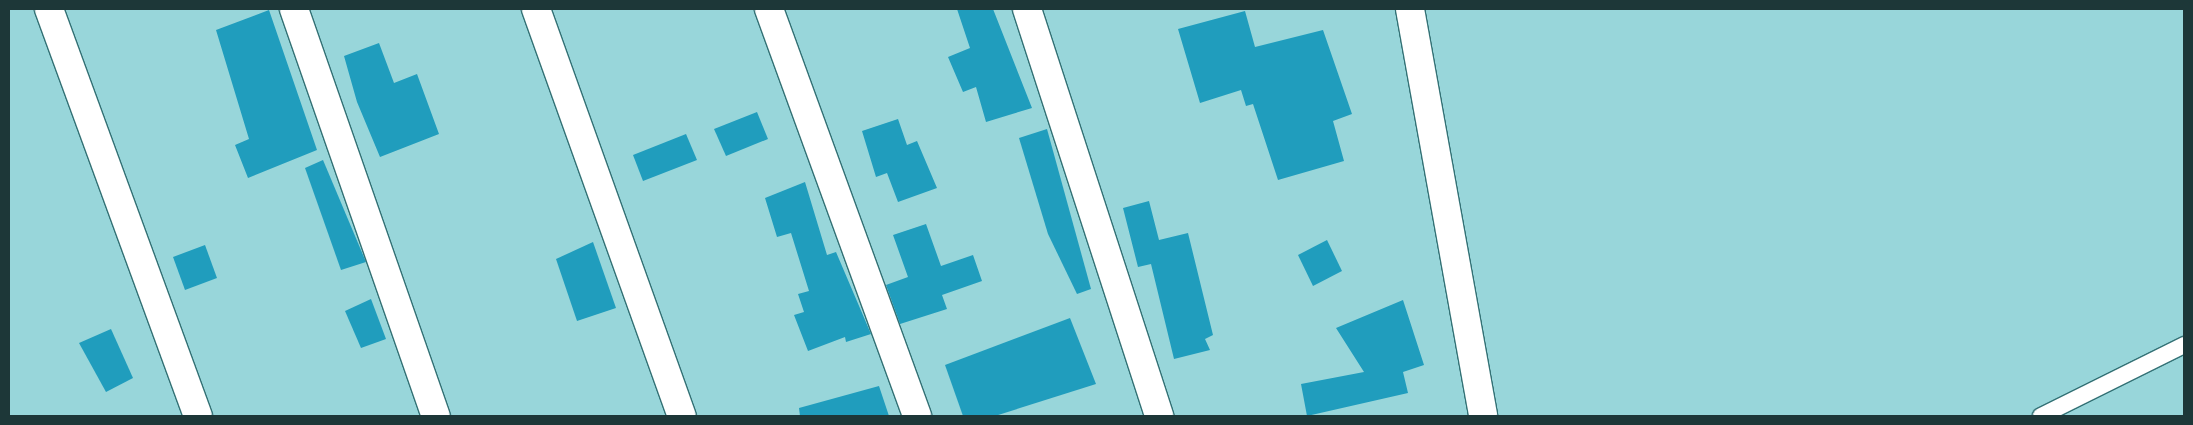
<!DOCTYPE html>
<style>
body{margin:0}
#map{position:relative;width:2193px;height:425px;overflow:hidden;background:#98d6da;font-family:"Nunito Sans",sans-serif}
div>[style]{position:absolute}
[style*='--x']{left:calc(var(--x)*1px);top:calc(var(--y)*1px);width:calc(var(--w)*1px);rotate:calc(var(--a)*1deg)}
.building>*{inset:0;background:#209dbd}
.roads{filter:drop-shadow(1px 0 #337175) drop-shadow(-1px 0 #337175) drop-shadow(0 1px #337175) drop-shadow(0 -1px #337175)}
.lane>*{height:16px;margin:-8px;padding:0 8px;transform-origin:8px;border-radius:8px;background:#fff}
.street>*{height:28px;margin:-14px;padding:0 14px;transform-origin:14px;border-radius:14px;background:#fff}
.secondary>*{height:28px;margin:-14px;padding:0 14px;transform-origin:14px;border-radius:14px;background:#fff}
span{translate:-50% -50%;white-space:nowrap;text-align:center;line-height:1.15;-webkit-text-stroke:4.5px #98d6da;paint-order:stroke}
.frame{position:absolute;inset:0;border:10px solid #1d3738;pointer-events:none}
</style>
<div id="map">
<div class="building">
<i style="clip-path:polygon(957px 9px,993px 9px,1032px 108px,986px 122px,976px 87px,963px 92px,948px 57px,970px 48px)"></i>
<i style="clip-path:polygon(269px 10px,317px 150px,248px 178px,235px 145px,249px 139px,216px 30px)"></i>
<i style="clip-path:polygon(1245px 11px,1255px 47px,1323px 30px,1352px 114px,1333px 121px,1344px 161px,1278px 180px,1253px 104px,1246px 106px,1241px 90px,1200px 103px,1178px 29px)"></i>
<i style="clip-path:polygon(379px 43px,394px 83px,417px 74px,439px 134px,380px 157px,357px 102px,344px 56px)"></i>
<i style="clip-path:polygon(757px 112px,768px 139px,726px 156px,714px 129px)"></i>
<i style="clip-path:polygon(898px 119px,907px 145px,917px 141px,937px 188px,898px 202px,887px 173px,876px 177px,862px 131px)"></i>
<i style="clip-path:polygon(1047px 129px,1091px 289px,1077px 294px,1048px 234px,1019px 138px)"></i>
<i style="clip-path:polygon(686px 134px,697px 160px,643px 181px,633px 155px)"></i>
<i style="clip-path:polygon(323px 160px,366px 262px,341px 270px,305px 168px)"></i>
<i style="clip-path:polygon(805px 182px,827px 255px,836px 252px,871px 334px,846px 342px,845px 337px,808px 351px,794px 315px,804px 312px,798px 294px,809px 291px,791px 233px,777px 237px,765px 198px)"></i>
<i style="clip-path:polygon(1149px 201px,1159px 240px,1188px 233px,1213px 335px,1205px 339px,1210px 350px,1174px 359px,1151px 264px,1138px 267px,1123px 208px)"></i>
<i style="clip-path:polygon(926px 224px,941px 266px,973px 255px,982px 281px,942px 295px,947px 309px,900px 324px,886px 285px,908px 277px,893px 235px)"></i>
<i style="clip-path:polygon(1327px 240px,1342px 271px,1313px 286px,1298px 255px)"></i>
<i style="clip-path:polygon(593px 242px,616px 308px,577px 321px,556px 259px)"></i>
<i style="clip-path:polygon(205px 245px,217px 278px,185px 290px,173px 257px)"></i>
<i style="clip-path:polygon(371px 299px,386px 339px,361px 348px,345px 311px)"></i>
<i style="clip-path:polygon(1403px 300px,1424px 365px,1403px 372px,1408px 393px,1307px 416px,1301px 384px,1364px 372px,1336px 328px)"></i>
<i style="clip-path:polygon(1070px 318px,1096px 384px,995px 416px,963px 416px,945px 365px)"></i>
<i style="clip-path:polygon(111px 329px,133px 378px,106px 392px,79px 343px)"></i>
<i style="clip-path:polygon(879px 386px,889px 416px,800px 416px,799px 408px)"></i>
</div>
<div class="roads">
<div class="lane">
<i style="--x:2041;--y:416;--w:160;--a:-26.4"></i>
</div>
<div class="street">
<i style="--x:49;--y:9;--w:433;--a:69.9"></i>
<i style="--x:294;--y:9;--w:431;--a:70.8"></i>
<i style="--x:536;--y:9;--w:432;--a:70.3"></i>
<i style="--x:769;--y:9;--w:433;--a:70"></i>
<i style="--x:1027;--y:9;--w:428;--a:72"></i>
</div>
<div class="secondary">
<i style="--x:1410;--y:9;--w:413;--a:79.8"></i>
</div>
</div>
<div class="frame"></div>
</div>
